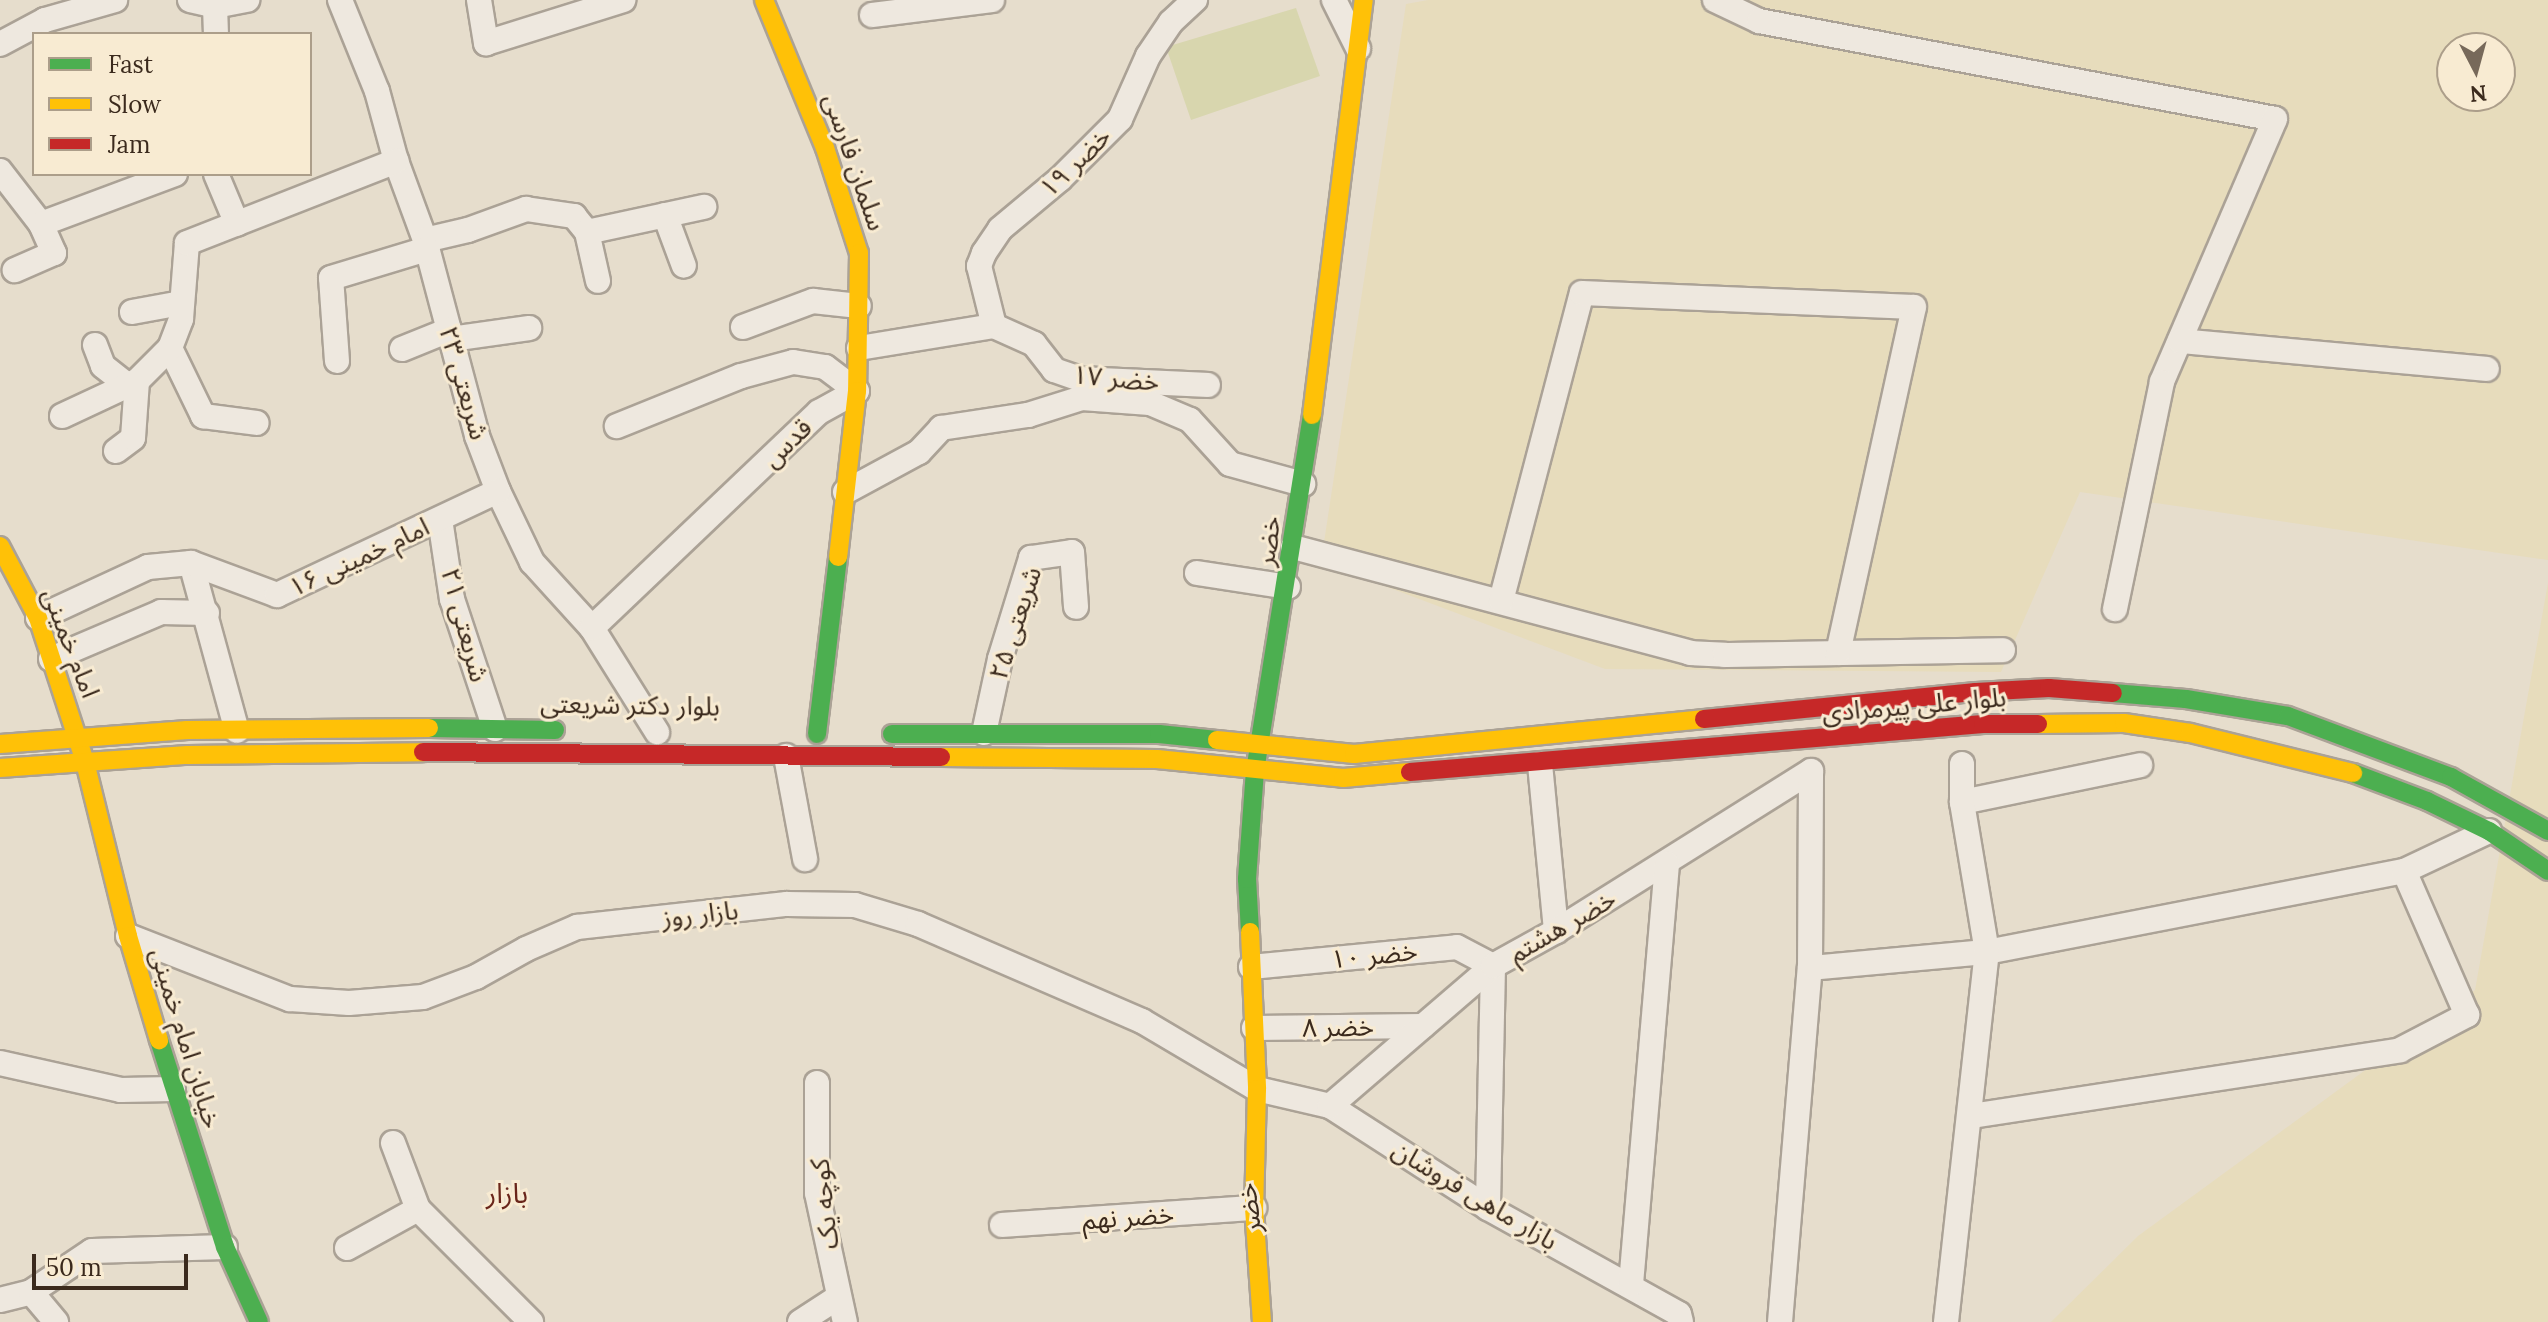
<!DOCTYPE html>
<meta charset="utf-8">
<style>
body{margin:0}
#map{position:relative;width:2548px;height:1322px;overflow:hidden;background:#e6ddcc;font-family:Lora,"Noto Sans Arabic",serif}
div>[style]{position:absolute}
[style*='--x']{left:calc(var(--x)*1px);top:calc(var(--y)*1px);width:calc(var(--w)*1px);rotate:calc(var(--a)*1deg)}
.farmland>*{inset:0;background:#e7dcbc}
.green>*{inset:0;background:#d8d6ae}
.roads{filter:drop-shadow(2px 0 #aba296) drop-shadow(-2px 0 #aba296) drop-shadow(0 2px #aba296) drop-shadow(0 -2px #aba296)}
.street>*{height:24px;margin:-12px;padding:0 12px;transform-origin:12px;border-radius:12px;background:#eee8df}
.fast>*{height:18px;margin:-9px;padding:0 9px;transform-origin:9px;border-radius:9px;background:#4caf50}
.slow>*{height:18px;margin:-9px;padding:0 9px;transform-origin:9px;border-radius:9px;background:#ffc107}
.jam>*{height:18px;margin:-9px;padding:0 9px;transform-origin:9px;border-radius:9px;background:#c62828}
span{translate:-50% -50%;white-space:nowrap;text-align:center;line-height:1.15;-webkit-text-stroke:6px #f8ebd2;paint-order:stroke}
.street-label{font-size:26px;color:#3b2a1d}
.neighbourhood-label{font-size:28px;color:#6a261a}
.legend{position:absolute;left:32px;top:32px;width:280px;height:144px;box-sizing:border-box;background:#f8ebd2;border:2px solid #ac9e8a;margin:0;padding:10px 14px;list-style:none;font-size:24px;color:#3b2a1d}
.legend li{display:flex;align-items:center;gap:16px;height:40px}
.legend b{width:40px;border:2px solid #ac9e8a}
.north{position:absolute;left:2436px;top:32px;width:80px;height:80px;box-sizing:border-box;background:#f8ebd2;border:2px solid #ac9e8a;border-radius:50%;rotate:174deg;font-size:22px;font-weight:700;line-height:32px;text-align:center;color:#3b2a1d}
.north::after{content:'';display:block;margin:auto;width:28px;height:36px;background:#77695a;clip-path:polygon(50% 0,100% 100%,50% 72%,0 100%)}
.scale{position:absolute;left:32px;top:1254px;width:156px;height:36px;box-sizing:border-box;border:4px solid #3b2a1d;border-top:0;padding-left:10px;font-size:24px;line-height:28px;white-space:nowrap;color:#3b2a1d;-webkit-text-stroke:6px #f8ebd2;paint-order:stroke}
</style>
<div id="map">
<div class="farmland">
<i style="clip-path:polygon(evenodd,1428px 0,2548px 0,2548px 560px,2080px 492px,2001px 672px,1605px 669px,1321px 562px,1406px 4px,1428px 0,2452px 48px,2500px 48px,2500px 96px,2452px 96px,2452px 48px)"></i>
<i style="clip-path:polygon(2548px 583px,2548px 1322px,2051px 1322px,2138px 1236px,2475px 990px)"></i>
</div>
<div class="green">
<i style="clip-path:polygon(1296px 8px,1320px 76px,1191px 120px,1166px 47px)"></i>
</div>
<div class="roads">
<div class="street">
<i style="--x:190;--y:0;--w:26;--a:13"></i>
<i style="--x:215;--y:6;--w:33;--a:-11"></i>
<i style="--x:340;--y:0;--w:98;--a:67.9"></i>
<i style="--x:377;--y:91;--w:73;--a:74.8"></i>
<i style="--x:396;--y:161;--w:84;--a:69.8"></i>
<i style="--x:425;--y:240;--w:203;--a:75.1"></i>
<i style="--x:477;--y:436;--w:59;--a:69.1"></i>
<i style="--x:498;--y:491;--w:79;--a:64.4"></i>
<i style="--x:532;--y:562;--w:89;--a:47.7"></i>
<i style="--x:592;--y:628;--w:123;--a:58"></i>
<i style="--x:479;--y:0;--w:44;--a:80.8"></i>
<i style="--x:486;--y:43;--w:144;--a:-17.4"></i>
<i style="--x:1334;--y:0;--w:54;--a:63.4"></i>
<i style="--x:1715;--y:0;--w:49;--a:25.5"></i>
<i style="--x:1759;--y:21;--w:525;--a:10.75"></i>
<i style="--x:2275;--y:119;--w:286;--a:113.3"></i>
<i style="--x:2162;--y:382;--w:232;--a:101.7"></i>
<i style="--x:215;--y:6;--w:28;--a:88"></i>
<i style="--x:872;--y:15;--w:121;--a:-7.1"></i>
<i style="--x:0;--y:44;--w:51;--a:-28.1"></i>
<i style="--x:45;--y:20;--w:73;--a:-15.9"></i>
<i style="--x:0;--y:171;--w:67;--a:52.3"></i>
<i style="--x:41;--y:224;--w:32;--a:66"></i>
<i style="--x:54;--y:253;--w:43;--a:156.4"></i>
<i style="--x:216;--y:174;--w:54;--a:67.2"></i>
<i style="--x:665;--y:215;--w:54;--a:69.6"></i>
<i style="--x:41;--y:224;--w:143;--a:-20.5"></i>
<i style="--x:587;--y:232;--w:50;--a:77.3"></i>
<i style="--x:425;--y:240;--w:44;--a:-13.1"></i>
<i style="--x:468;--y:230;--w:62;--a:-19.9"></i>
<i style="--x:526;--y:209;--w:49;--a:8.3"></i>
<i style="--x:574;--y:216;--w:21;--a:51"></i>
<i style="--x:587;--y:232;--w:120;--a:-12.1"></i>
<i style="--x:132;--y:312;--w:50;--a:-10.4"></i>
<i style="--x:994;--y:326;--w:62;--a:-104"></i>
<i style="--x:979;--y:266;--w:14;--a:-69"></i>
<i style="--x:984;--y:253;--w:29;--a:-56"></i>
<i style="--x:1000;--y:229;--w:78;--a:-39.8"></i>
<i style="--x:1060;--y:179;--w:85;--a:-45"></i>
<i style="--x:1120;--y:119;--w:69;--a:-66"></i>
<i style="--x:1148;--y:56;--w:41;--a:-55.9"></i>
<i style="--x:1171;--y:22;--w:33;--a:-43"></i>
<i style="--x:994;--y:326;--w:44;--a:24.2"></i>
<i style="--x:1034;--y:344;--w:33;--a:52"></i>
<i style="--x:1054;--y:370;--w:28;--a:19"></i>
<i style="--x:1080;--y:379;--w:128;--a:2.7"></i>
<i style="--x:743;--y:327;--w:75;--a:-20.4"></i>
<i style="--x:813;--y:301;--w:46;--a:6.2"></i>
<i style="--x:451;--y:339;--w:79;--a:-8"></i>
<i style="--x:2180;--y:341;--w:308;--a:5.2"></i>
<i style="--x:95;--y:345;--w:22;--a:69"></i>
<i style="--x:103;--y:366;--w:31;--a:38"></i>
<i style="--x:170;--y:348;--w:76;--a:64.1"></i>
<i style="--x:203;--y:416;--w:54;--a:7.4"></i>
<i style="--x:859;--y:348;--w:137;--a:-9.3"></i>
<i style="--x:402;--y:349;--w:51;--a:-22"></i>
<i style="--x:337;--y:361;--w:83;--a:-94.1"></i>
<i style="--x:331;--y:278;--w:100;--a:-16.8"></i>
<i style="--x:62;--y:416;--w:83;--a:-25"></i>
<i style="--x:137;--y:381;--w:47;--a:-45"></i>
<i style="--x:170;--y:348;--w:31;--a:-69"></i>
<i style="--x:181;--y:319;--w:76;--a:-85.5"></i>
<i style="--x:187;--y:243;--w:225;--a:-21.4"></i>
<i style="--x:116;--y:451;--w:21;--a:-37"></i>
<i style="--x:133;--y:438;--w:57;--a:-86"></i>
<i style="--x:845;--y:492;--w:84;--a:-28.4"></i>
<i style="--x:919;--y:452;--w:33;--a:-47"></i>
<i style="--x:941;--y:428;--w:88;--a:-8.5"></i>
<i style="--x:1028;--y:415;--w:57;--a:-17.5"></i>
<i style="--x:1082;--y:398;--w:68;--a:4.2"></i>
<i style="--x:1150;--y:403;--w:43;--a:23"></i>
<i style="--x:1190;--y:420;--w:59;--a:47.7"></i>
<i style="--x:1230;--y:464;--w:76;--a:15.3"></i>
<i style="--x:440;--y:519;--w:81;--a:81.5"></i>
<i style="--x:452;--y:599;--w:137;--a:71.7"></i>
<i style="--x:1293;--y:547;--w:411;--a:14.9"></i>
<i style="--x:1690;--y:653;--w:35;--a:3"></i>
<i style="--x:1725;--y:655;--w:278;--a:-1"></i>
<i style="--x:191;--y:563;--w:174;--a:74.7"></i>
<i style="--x:1197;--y:573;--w:92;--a:8.7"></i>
<i style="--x:1501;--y:601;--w:318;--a:-75.3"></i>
<i style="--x:1582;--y:293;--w:332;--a:2.4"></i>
<i style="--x:1914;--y:307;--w:354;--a:102.4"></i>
<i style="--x:38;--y:618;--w:121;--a:-24.9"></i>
<i style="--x:148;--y:567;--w:43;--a:-5.3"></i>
<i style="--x:191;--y:563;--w:92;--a:20.4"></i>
<i style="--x:277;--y:595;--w:244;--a:-25.2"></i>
<i style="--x:592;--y:628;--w:313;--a:-43.6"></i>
<i style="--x:819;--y:412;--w:43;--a:-28.9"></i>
<i style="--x:857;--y:391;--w:40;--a:-143"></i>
<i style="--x:825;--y:367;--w:32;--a:-171"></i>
<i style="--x:793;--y:362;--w:54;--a:164.9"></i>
<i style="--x:741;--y:376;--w:134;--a:158"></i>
<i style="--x:51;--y:659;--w:120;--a:-23.1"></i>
<i style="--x:161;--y:612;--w:46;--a:1.2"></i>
<i style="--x:984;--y:733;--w:76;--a:-77.8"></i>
<i style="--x:1000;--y:659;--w:106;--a:-72.9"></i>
<i style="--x:1031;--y:558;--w:41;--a:-8.3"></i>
<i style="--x:1072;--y:552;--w:55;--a:85.8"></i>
<i style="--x:786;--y:756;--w:105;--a:79.5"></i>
<i style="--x:1540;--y:764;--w:168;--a:84.5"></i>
<i style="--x:1962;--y:802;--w:182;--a:-11.7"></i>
<i style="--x:128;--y:936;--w:174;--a:21.3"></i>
<i style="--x:290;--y:999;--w:59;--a:3.9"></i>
<i style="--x:349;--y:1003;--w:74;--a:-4.6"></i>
<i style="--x:423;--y:997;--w:57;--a:-20.7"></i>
<i style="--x:476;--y:977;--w:57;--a:-29.2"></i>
<i style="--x:526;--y:949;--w:56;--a:-23.3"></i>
<i style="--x:577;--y:927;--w:211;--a:-6.3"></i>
<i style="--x:787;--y:904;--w:68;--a:0.8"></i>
<i style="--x:855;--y:905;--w:66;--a:16.8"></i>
<i style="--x:918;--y:924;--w:244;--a:23.4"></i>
<i style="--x:1142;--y:1021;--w:134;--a:30.6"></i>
<i style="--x:1257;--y:1089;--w:75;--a:13.1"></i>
<i style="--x:1330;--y:1106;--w:188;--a:32.8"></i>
<i style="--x:1488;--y:1208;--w:218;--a:29"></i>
<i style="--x:1679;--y:1314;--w:8;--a:76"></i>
<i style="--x:1251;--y:967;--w:207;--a:-5.5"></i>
<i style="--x:1457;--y:947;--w:41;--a:27.8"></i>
<i style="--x:1493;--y:966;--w:242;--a:91.2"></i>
<i style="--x:1810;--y:968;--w:178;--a:-5.2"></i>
<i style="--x:1987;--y:952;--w:425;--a:-11"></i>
<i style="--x:1254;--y:1028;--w:169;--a:-0.7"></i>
<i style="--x:0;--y:1063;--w:124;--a:12.6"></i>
<i style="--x:121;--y:1090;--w:52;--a:-1.1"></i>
<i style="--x:817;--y:1083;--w:110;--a:90"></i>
<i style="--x:817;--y:1193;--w:132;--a:77.8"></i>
<i style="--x:1330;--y:1106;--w:215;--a:-40.7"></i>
<i style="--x:1493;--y:966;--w:72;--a:-29.1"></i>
<i style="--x:1556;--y:931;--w:301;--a:-32.1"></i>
<i style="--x:1971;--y:1116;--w:434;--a:-8.7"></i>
<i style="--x:2400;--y:1050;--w:76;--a:-27.6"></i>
<i style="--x:2467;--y:1015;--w:157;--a:-113.6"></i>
<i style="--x:2404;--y:871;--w:94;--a:-25.2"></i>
<i style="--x:393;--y:1143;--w:71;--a:69.3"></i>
<i style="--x:418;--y:1209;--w:160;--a:45"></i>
<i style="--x:1002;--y:1225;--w:253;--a:-3.9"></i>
<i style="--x:347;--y:1248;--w:81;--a:-28.8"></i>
<i style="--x:1631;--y:1284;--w:422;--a:-85.1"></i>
<i style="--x:31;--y:1292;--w:39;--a:50"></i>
<i style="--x:0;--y:1300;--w:32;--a:-14"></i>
<i style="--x:31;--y:1292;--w:73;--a:-33.9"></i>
<i style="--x:92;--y:1251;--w:133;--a:-1.7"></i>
<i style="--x:800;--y:1322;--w:44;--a:-33"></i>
<i style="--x:1780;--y:1322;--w:355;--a:-85.2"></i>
<i style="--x:1810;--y:968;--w:197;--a:-89.7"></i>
<i style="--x:1946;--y:1322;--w:372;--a:-83.7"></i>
<i style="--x:1987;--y:952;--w:152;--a:-99.5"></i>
<i style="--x:1962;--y:802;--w:38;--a:-90"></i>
</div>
<div class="fast">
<i style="--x:2113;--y:693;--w:73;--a:4.7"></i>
<i style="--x:2186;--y:699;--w:103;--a:9.5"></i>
<i style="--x:2288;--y:716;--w:174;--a:20.5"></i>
<i style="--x:2451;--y:777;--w:111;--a:29.1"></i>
<i style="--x:429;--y:728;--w:126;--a:0.9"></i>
<i style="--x:817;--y:734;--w:178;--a:-83.2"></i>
<i style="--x:892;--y:734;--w:267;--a:0"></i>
<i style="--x:1159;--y:734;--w:58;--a:5.9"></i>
<i style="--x:2353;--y:773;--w:79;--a:20.7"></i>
<i style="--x:2427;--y:801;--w:69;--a:25.8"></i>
<i style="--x:2489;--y:831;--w:71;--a:34.1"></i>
<i style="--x:1250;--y:932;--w:53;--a:-93.2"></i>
<i style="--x:1247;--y:879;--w:108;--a:-85.8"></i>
<i style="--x:1255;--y:771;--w:361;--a:-80.9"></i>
<i style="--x:159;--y:1040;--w:217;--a:72.3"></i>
<i style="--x:225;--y:1247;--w:82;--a:65.6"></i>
</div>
<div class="slow">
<i style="--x:764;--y:0;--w:160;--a:67.6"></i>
<i style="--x:825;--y:148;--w:110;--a:72.1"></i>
<i style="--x:859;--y:253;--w:138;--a:90.8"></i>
<i style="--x:857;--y:391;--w:167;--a:96.5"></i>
<i style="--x:1312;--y:415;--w:418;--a:-82.9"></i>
<i style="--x:0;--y:546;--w:81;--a:62.2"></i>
<i style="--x:38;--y:618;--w:151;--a:71.9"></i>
<i style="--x:85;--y:762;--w:179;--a:76.1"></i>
<i style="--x:128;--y:936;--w:109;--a:73.4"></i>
<i style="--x:2038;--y:724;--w:86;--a:-0.7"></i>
<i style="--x:2124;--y:723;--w:67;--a:8.6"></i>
<i style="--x:2190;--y:733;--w:168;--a:13.8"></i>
<i style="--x:1217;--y:740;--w:138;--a:5.8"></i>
<i style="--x:1354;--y:754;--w:352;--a:-5.7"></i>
<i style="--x:0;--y:744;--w:188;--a:-4.3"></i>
<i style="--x:187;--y:730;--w:242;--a:-0.5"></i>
<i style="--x:941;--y:757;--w:216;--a:0.5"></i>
<i style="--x:1157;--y:759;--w:187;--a:5.8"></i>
<i style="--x:1343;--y:778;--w:67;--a:-5.1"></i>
<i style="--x:0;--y:768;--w:188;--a:-4"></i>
<i style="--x:188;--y:755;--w:235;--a:-0.7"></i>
<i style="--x:1250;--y:932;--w:157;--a:87.4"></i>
<i style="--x:1257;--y:1089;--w:119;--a:91.4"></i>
<i style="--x:1254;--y:1208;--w:114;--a:86"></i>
</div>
<div class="jam">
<i style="--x:1704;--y:719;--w:273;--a:-5.7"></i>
<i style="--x:1976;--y:692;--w:73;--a:-3.1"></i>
<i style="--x:2049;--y:688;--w:64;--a:4.5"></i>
<i style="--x:423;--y:752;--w:518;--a:0.55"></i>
<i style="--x:1410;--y:772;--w:575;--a:-4.79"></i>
<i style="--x:1983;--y:724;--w:55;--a:0"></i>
</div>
</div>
<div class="street-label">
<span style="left:855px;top:162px;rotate:71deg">سلمان فارسی</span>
<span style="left:1075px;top:162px;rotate:-44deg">خضر ۱۹</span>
<span style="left:1116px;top:378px;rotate:5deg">خضر ۱۷</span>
<span style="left:464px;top:383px;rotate:74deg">شریعتی ۲۳</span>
<span style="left:787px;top:443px;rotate:-44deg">قدس</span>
<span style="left:1268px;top:541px;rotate:-82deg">خضر</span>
<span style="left:359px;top:557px;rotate:-25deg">امام خمینی ۱۶</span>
<span style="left:1015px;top:623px;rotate:-72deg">شریعتی ۲۵</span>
<span style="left:465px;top:625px;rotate:75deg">شریعتی ۲۱</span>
<span style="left:71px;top:643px;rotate:69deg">امام خمینی</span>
<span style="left:630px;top:705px;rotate:1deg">بلوار دکتر شریعتی</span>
<span style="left:1914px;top:705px;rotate:-5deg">بلوار علی پیرمرادی</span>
<span style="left:700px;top:914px;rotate:-6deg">بازار روز</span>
<span style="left:1562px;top:926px;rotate:-30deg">خضر هشتم</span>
<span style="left:1374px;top:955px;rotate:-6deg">خضر ۱۰</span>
<span style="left:1338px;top:1027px;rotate:-1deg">خضر ۸</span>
<span style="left:186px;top:1038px;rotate:73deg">خیابان امام خمینی</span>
<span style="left:1475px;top:1195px;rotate:31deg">بازار ماهی فروشان</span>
<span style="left:824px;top:1204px;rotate:-96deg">کوچه یک</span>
<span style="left:1249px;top:1208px;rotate:-97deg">خضر</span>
<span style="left:1128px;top:1217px;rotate:-4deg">خضر نهم</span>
</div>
<div class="neighbourhood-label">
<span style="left:507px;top:1193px">بازار</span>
</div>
<ul class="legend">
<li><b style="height:10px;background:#4caf50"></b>Fast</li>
<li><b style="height:10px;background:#ffc107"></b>Slow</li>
<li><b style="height:10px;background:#c62828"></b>Jam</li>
</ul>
<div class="north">N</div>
<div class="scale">50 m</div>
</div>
